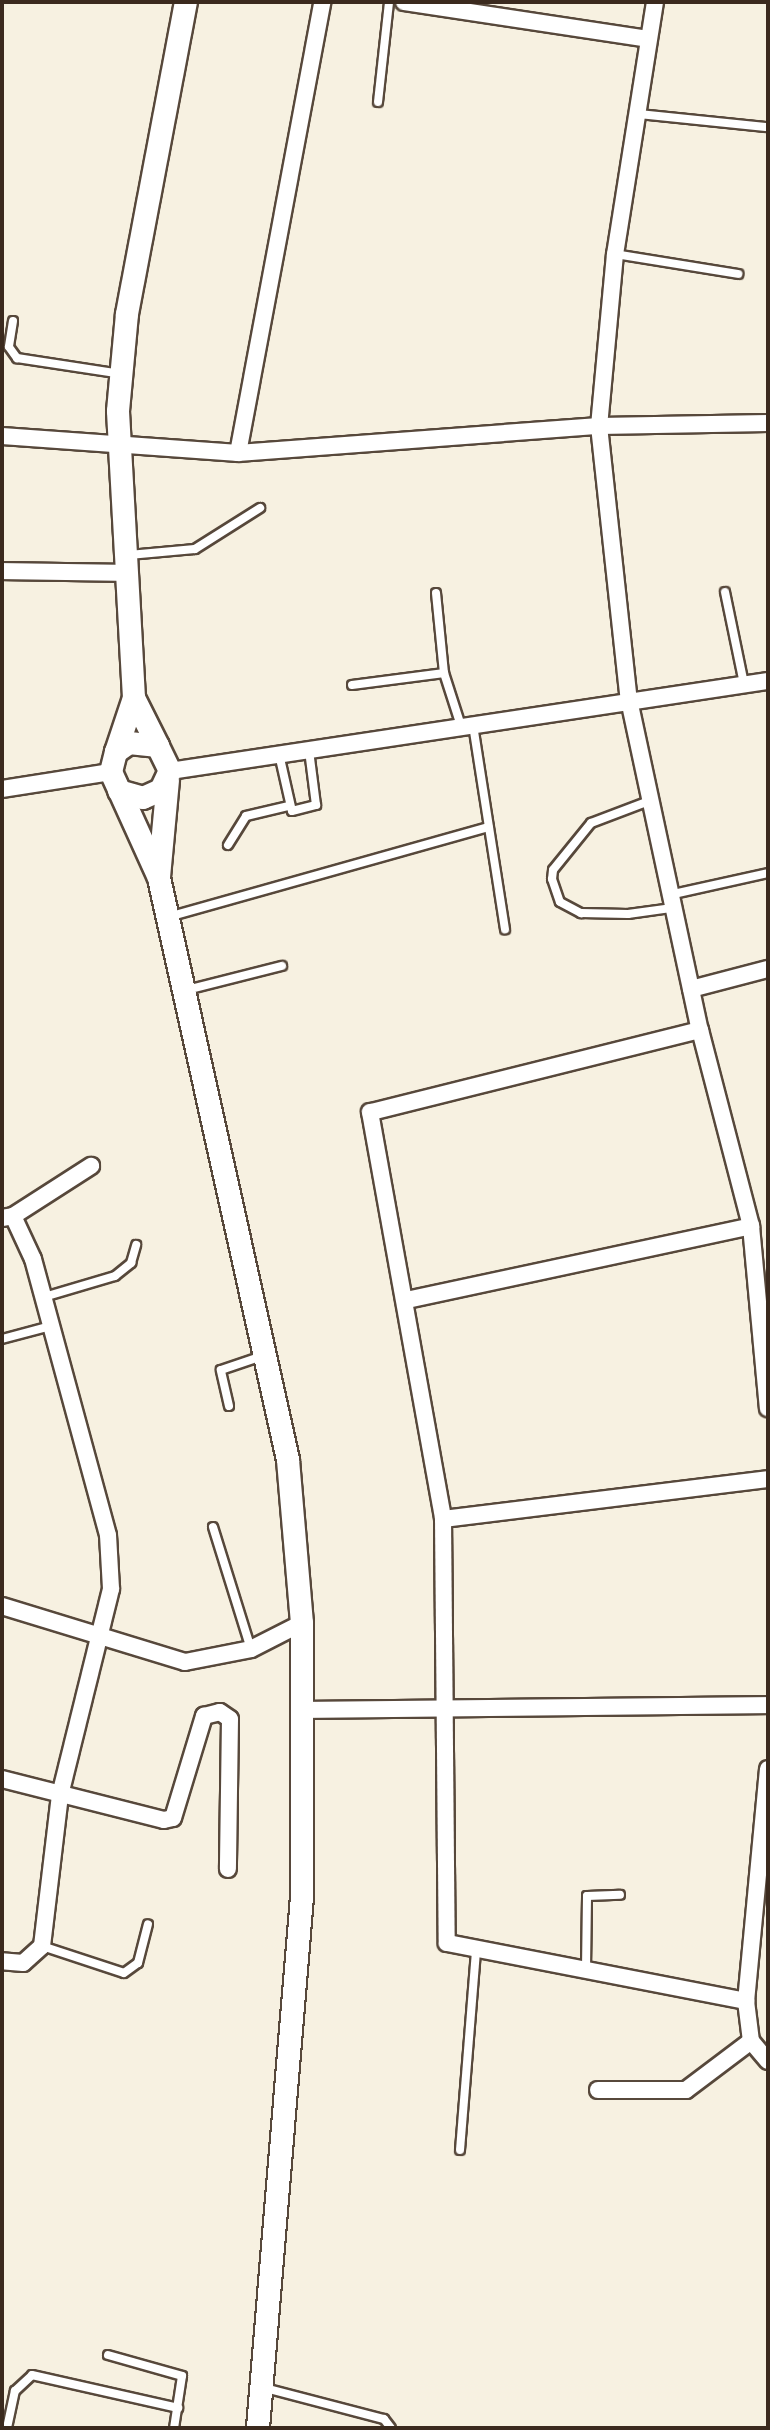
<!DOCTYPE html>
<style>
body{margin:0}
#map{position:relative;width:770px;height:2430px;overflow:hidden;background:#f7f1e1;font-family:Delius,sans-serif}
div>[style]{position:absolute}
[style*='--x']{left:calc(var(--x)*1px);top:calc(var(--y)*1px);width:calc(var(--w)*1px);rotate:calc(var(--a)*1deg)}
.roads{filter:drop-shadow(2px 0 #57483b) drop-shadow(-2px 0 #57483b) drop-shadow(0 2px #57483b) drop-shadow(0 -2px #57483b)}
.service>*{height:8px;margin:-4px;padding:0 4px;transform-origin:4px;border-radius:4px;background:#fff}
.minor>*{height:16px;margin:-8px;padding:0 8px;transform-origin:8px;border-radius:8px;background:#fff}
.tertiary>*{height:22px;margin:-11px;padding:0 11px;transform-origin:11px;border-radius:11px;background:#fff}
span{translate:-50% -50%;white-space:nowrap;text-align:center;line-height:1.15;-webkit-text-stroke:6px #fff;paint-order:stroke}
.frame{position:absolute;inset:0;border:4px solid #3b2a1e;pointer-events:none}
</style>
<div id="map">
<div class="roads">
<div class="service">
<i style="--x:378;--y:102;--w:101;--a:-83.7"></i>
<i style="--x:638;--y:114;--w:129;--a:5.8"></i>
<i style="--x:615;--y:254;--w:125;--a:9.2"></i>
<i style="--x:13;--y:321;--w:26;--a:99"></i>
<i style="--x:9;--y:347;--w:14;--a:54"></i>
<i style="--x:17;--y:358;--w:105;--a:8.7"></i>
<i style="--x:129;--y:555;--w:66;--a:-5.2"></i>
<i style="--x:195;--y:549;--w:77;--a:-32.2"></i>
<i style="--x:725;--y:592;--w:94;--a:78.3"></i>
<i style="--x:436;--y:593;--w:80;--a:84.3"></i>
<i style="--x:444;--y:673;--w:56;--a:72.2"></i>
<i style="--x:352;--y:685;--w:93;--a:-7.4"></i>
<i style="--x:473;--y:725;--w:207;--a:81.1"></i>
<i style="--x:279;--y:754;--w:58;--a:77.2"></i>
<i style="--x:292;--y:811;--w:25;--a:-14"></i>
<i style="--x:316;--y:805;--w:55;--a:-97.3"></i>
<i style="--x:649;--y:801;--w:62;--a:159.2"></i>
<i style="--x:591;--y:823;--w:60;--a:129"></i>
<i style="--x:553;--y:870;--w:9;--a:96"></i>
<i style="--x:552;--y:879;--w:24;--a:71"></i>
<i style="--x:560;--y:902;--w:24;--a:28"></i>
<i style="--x:581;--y:913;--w:47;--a:1.2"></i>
<i style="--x:628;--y:914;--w:43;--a:-7.9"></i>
<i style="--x:228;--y:845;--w:34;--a:-58"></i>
<i style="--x:246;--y:816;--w:43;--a:-13.4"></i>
<i style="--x:669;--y:895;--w:101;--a:-12.5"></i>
<i style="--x:168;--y:917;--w:333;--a:-15.7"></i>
<i style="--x:187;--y:990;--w:98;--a:-14.2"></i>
<i style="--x:44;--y:1297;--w:74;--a:-16.5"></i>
<i style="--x:115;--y:1276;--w:21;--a:-39"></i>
<i style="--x:131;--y:1263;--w:19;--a:-74"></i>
<i style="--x:2;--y:1339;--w:51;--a:-14.9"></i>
<i style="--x:229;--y:1406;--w:37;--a:-103"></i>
<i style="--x:221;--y:1370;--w:46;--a:-18.8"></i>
<i style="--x:213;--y:1527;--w:128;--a:72.7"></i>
<i style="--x:42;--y:1946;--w:86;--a:18.2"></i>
<i style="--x:124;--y:1973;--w:17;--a:-36"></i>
<i style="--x:138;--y:1963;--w:40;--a:-75.6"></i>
<i style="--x:586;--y:1969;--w:73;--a:-89.2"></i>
<i style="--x:587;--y:1896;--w:33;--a:-2"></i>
<i style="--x:460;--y:2150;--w:202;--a:-85.4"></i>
<i style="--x:108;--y:2355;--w:77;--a:15.8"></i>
<i style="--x:182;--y:2376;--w:53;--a:98.7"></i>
<i style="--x:265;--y:2388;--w:123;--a:14.6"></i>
<i style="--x:384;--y:2419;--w:11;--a:52"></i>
<i style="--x:7;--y:2428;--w:38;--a:-78"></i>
<i style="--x:15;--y:2391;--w:23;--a:-43"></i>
<i style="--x:32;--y:2375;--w:150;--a:12.7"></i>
</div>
<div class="minor">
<i style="--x:404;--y:2;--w:247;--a:8.6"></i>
<i style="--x:655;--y:2;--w:255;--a:99"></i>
<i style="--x:615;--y:254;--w:173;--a:95.3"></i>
<i style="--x:599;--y:426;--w:276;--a:83.8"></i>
<i style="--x:629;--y:700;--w:338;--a:77.9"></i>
<i style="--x:700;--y:1030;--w:203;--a:75.4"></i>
<i style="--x:751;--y:1226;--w:183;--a:84.7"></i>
<i style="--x:2;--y:436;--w:237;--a:4.1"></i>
<i style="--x:238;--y:453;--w:362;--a:-4.3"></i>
<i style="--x:599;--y:426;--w:169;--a:-1"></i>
<i style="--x:238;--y:453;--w:459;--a:-79.4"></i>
<i style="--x:2;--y:571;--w:123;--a:0.9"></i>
<i style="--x:170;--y:771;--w:605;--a:-8.56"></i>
<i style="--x:2;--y:789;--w:110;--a:-8.9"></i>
<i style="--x:691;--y:989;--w:80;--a:-14.6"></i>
<i style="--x:700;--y:1030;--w:340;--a:166"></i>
<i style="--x:370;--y:1112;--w:413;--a:79.8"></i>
<i style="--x:443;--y:1519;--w:424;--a:89.5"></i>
<i style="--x:447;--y:1943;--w:305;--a:11"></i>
<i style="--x:13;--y:1216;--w:93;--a:-32.7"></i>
<i style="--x:2;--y:1218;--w:11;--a:-10"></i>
<i style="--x:13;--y:1216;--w:47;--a:65.1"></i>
<i style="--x:33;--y:1259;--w:286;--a:74.8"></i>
<i style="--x:108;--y:1535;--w:54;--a:86.8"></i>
<i style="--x:111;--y:1589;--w:212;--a:103.9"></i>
<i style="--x:60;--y:1795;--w:152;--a:96.8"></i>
<i style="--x:42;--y:1946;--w:25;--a:138"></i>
<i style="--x:23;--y:1963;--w:21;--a:-175"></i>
<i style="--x:407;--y:1300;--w:352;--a:-12.1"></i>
<i style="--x:443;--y:1519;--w:327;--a:-7"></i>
<i style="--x:2;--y:1606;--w:191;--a:17"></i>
<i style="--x:185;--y:1662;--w:67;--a:-11.1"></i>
<i style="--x:251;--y:1649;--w:57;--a:-27"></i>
<i style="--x:306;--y:1710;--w:462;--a:-0.6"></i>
<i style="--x:768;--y:1769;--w:233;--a:95.4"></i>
<i style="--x:746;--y:2001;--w:40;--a:82.9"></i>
<i style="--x:751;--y:2041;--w:26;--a:50"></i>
<i style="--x:2;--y:1779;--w:167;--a:14.2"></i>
<i style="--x:164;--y:1820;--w:9;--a:-13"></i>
<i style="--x:173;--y:1818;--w:107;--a:-73.1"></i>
<i style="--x:204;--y:1716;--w:16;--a:-14"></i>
<i style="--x:220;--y:1712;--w:12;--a:35"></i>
<i style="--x:230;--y:1719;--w:150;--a:90.8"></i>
<i style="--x:598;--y:2090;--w:88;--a:0"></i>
<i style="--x:686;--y:2090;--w:81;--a:-37"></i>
</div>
<div class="tertiary">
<i style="--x:158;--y:746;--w:54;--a:-116.6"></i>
<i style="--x:134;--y:698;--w:287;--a:-93.2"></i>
<i style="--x:118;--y:411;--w:97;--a:-84.7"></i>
<i style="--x:127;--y:314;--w:318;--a:-79.3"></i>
<i style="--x:116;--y:752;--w:57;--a:-71.6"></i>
<i style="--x:119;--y:791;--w:25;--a:16"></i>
<i style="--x:143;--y:798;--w:20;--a:-24"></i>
<i style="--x:161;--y:790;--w:21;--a:-65"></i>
<i style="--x:170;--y:771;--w:28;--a:-116"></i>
<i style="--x:158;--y:746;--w:29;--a:-174"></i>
<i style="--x:129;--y:743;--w:16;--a:145"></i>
<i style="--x:116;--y:752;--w:21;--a:104"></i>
<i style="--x:111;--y:772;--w:116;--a:65.6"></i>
<i style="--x:159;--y:878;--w:596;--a:77.5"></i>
<i style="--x:288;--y:1460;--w:164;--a:85.1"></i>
<i style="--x:302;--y:1623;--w:274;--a:90"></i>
<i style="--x:302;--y:1897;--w:533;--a:94.74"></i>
<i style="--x:159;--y:877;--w:97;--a:-84.7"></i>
</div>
</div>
<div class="frame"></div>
</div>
